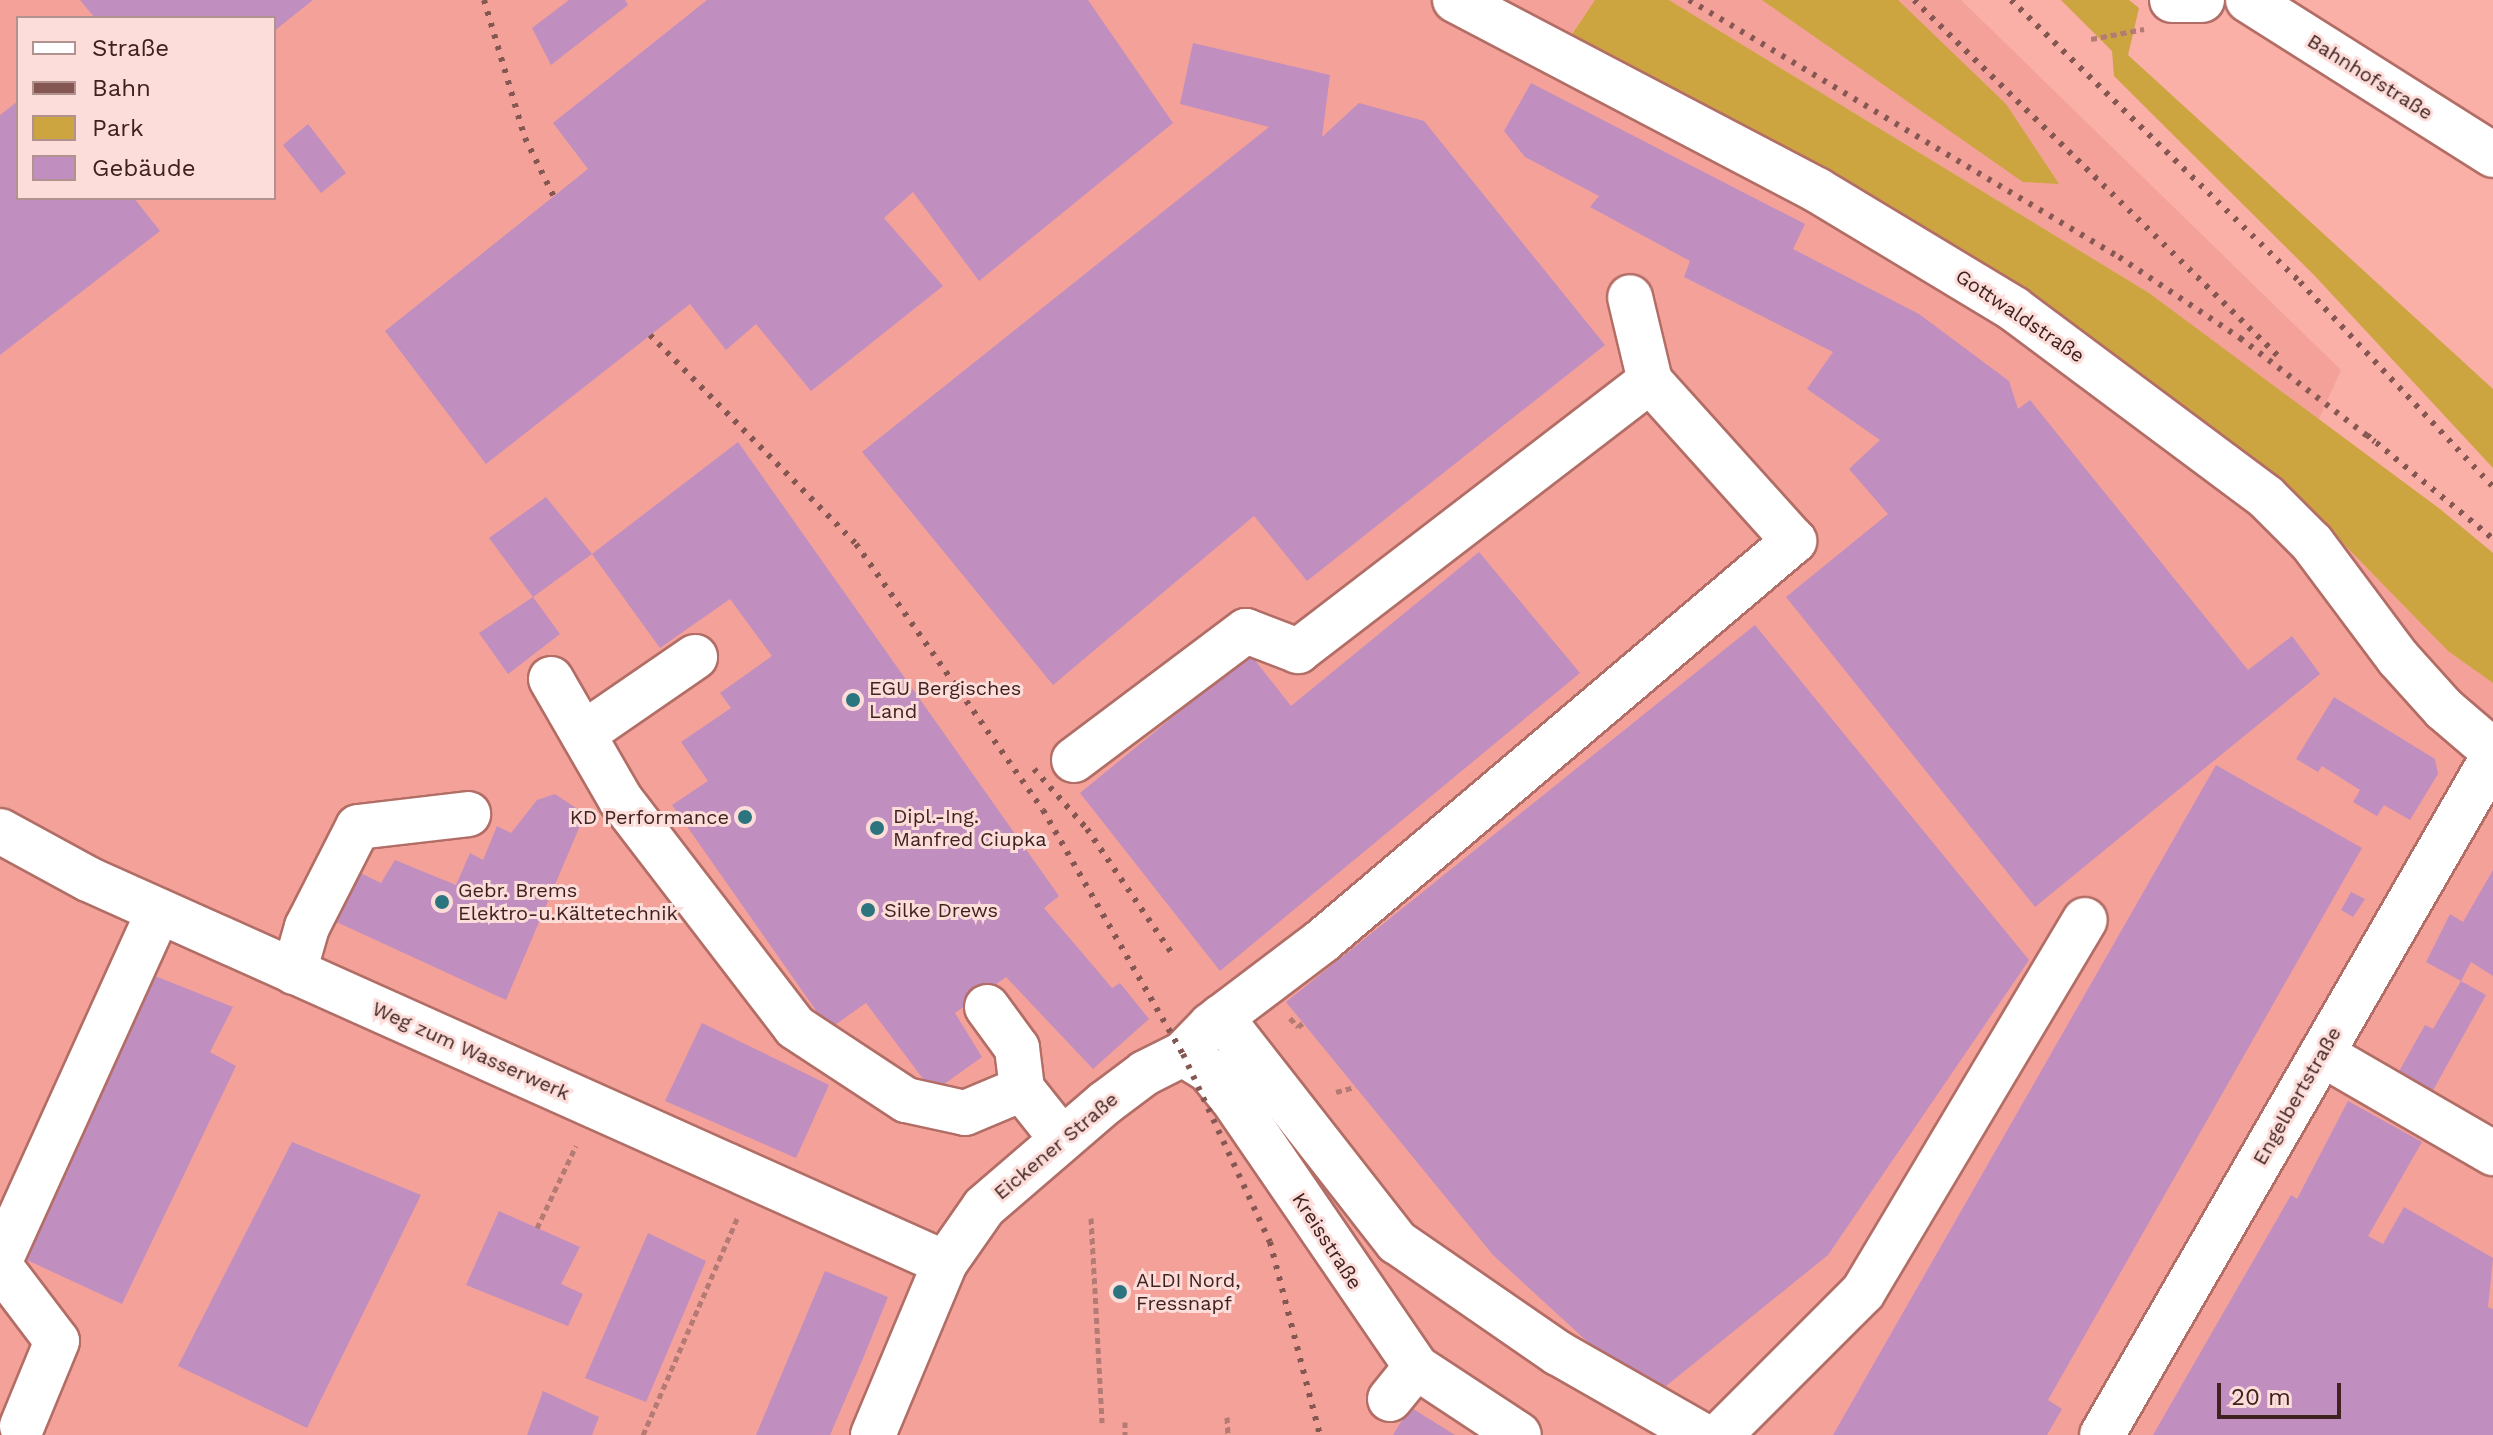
<!DOCTYPE html>
<meta charset="utf-8">
<style>
body{margin:0}
#map{position:relative;width:2493px;height:1435px;overflow:hidden;background:#faafa7;font-family:"Work Sans",sans-serif}
div>[style]{position:absolute}
[style*='--x']{left:calc(var(--x)*1px);top:calc(var(--y)*1px);width:calc(var(--w)*1px);rotate:calc(var(--a)*1deg)}
.built>*{inset:0;background:#f4a299}
.green>*{inset:0;background:#cca440}
.building>*{inset:0;background:#c08ebf}
.path>*{height:5px;margin-top:-2.5px;transform-origin:0;background:repeating-linear-gradient(90deg,#b47a74 0 6px,transparent 0 10px)}
.roads{filter:drop-shadow(2px 0 #b26e66) drop-shadow(-2px 0 #b26e66) drop-shadow(0 2px #b26e66) drop-shadow(0 -2px #b26e66)}
.minor>*{height:44px;margin:-22px;padding:0 22px;transform-origin:22px;border-radius:22px;background:#fff}
.rail>*{height:6px;margin-top:-3px;transform-origin:0;background:repeating-linear-gradient(90deg,#855752 0 4px,transparent 0 12px)}
.dots>*{width:22px;height:22px;translate:-50% -50%;box-sizing:border-box;border:4px solid #fdddd9;border-radius:50%}
span{translate:-50% -50%;white-space:nowrap;text-align:center;line-height:1.15;-webkit-text-stroke:6px #fdddd9;paint-order:stroke}
.street-label{font-size:20px;color:#3f221f}
.poi-label{font-size:20px;color:#3f221f}
.left{translate:0 -50%;text-align:left}
.right{translate:-100% -50%;text-align:right}
.legend{position:absolute;left:16px;top:16px;width:260px;height:184px;box-sizing:border-box;background:#fdddd9;border:2px solid #b1928f;margin:0;padding:10px 14px;list-style:none;font-size:24px;color:#3f221f}
.legend li{display:flex;align-items:center;gap:16px;height:40px}
.legend b{width:40px;border:2px solid #b1928f}
.scale{position:absolute;left:2217px;top:1383px;width:124px;height:36px;box-sizing:border-box;border:4px solid #3f221f;border-top:0;padding-left:10px;font-size:24px;line-height:28px;white-space:nowrap;color:#3f221f;-webkit-text-stroke:6px #fdddd9;paint-order:stroke}
</style>
<div id="map">
<div class="built">
<i style="clip-path:polygon(evenodd,0 0,1595px 0,1572px 33px,1725px 118px,2329px 529px,2448px 651px,2493px 683px,2493px 1435px,0 1435px,0 0,18px 18px,274px 18px,274px 198px,18px 198px,18px 18px)"></i>
<i style="clip-path:polygon(1669px 0,1961px 0,2341px 370px,2318px 421px,2149px 293px)"></i>
</div>
<div class="green">
<i style="clip-path:polygon(1595px 0,1669px 0,2149px 293px,2440px 509px,2493px 553px,2493px 683px,2448px 651px,2329px 529px,1725px 118px,1572px 34px)"></i>
<i style="clip-path:polygon(1762px 0,1898px 0,2006px 104px,2059px 184px,2023px 182px)"></i>
<i style="clip-path:polygon(2061px 0,2129px 0,2139px 8px,2128px 55px,2493px 389px,2493px 468px,2314px 275px,2114px 76px,2112px 51px)"></i>
</div>
<div class="building">
<i style="clip-path:polygon(80px 0,313px 0,274px 31px,274px 18px,95px 18px)"></i>
<i style="clip-path:polygon(569px 0,625px 0,628px 5px,551px 65px,532px 28px)"></i>
<i style="clip-path:polygon(707px 0,1088px 0,1173px 123px,979px 281px,913px 192px,884px 218px,943px 286px,811px 391px,756px 324px,726px 350px,690px 304px,486px 464px,385px 331px,588px 169px,553px 123px)"></i>
<i style="clip-path:polygon(1193px 43px,1330px 75px,1322px 137px,1359px 103px,1424px 121px,1605px 345px,1307px 581px,1254px 516px,1053px 685px,862px 452px,1269px 127px,1180px 104px)"></i>
<i style="clip-path:polygon(1531px 83px,1805px 224px,1793px 249px,1919px 314px,2009px 381px,2018px 409px,2030px 400px,2248px 670px,2292px 636px,2320px 674px,2035px 907px,1786px 597px,1888px 514px,1849px 469px,1880px 440px,1807px 389px,1833px 352px,1684px 277px,1690px 261px,1590px 207px,1599px 196px,1525px 157px,1504px 131px)"></i>
<i style="clip-path:polygon(18px 101px,18px 198px,134px 198px,160px 231px,0 355px,0 115px)"></i>
<i style="clip-path:polygon(308px 124px,346px 173px,321px 193px,283px 145px)"></i>
<i style="clip-path:polygon(738px 442px,1059px 896px,1044px 908px,1112px 988px,1120px 983px,1149px 1019px,1093px 1069px,1006px 977px,955px 1013px,982px 1057px,933px 1092px,866px 1003px,829px 1029px,672px 805px,708px 781px,681px 742px,731px 708px,720px 693px,772px 656px,730px 599px,660px 648px,592px 554px)"></i>
<i style="clip-path:polygon(546px 497px,592px 554px,533px 597px,489px 538px)"></i>
<i style="clip-path:polygon(1479px 552px,1580px 673px,1220px 971px,1080px 793px,1250px 654px,1291px 706px)"></i>
<i style="clip-path:polygon(533px 597px,560px 634px,508px 674px,479px 633px)"></i>
<i style="clip-path:polygon(1755px 625px,2029px 960px,1828px 1255px,1650px 1399px,1493px 1255px,1286px 1002px)"></i>
<i style="clip-path:polygon(2334px 697px,2435px 759px,2438px 774px,2410px 820px,2384px 805px,2377px 816px,2353px 802px,2360px 790px,2322px 766px,2318px 772px,2296px 759px)"></i>
<i style="clip-path:polygon(2216px 765px,2362px 848px,2048px 1400px,2062px 1409px,2047px 1435px,1833px 1435px)"></i>
<i style="clip-path:polygon(555px 794px,585px 814px,506px 1000px,330px 919px,350px 868px,381px 883px,395px 860px,456px 885px,470px 853px,483px 860px,497px 826px,511px 833px,537px 800px)"></i>
<i style="clip-path:polygon(2493px 870px,2493px 976px,2471px 962px,2461px 981px,2426px 962px,2450px 914px,2463px 922px)"></i>
<i style="clip-path:polygon(2351px 892px,2365px 899px,2353px 917px,2341px 910px)"></i>
<i style="clip-path:polygon(145px 972px,233px 1007px,210px 1052px,236px 1066px,122px 1304px,16px 1255px)"></i>
<i style="clip-path:polygon(2461px 981px,2486px 995px,2431px 1094px,2397px 1075px,2425px 1025px,2433px 1029px)"></i>
<i style="clip-path:polygon(702px 1023px,829px 1085px,796px 1158px,665px 1101px)"></i>
<i style="clip-path:polygon(2348px 1101px,2422px 1142px,2368px 1236px,2383px 1244px,2404px 1207px,2493px 1258px,2488px 1307px,2493px 1309px,2493px 1435px,2153px 1435px,2291px 1195px,2297px 1199px)"></i>
<i style="clip-path:polygon(292px 1142px,421px 1195px,307px 1428px,178px 1366px)"></i>
<i style="clip-path:polygon(499px 1211px,580px 1247px,561px 1284px,583px 1294px,568px 1326px,466px 1285px)"></i>
<i style="clip-path:polygon(648px 1233px,706px 1261px,646px 1402px,585px 1378px)"></i>
<i style="clip-path:polygon(825px 1271px,888px 1297px,864px 1356px,830px 1435px,756px 1435px)"></i>
<i style="clip-path:polygon(543px 1391px,599px 1417px,592px 1435px,527px 1435px)"></i>
<i style="clip-path:polygon(1410px 1407px,1455px 1435px,1393px 1435px)"></i>
</div>
<div class="path">
<i style="--x:2091;--y:39;--w:54;--a:-10.7"></i>
<i style="--x:1290;--y:1018;--w:12;--a:48"></i>
<i style="--x:1298;--y:1027;--w:8;--a:-40"></i>
<i style="--x:1336;--y:1092;--w:20;--a:-15"></i>
<i style="--x:1091;--y:1218;--w:205;--a:86.9"></i>
<i style="--x:537;--y:1228;--w:91;--a:-64.6"></i>
<i style="--x:1227;--y:1417;--w:18;--a:87"></i>
<i style="--x:1125;--y:1422;--w:13;--a:90"></i>
<i style="--x:643;--y:1435;--w:239;--a:-66.5"></i>
</div>
<div class="roads">
<div class="minor">
<i style="--x:1455;--y:0;--w:409;--a:27.7"></i>
<i style="--x:1817;--y:190;--w:230;--a:31.1"></i>
<i style="--x:2014;--y:309;--w:314;--a:36.7"></i>
<i style="--x:2266;--y:497;--w:65;--a:45"></i>
<i style="--x:2312;--y:543;--w:144;--a:53.2"></i>
<i style="--x:2398;--y:658;--w:69;--a:48"></i>
<i style="--x:2444;--y:709;--w:65;--a:40.6"></i>
<i style="--x:2172;--y:0;--w:30;--a:0"></i>
<i style="--x:2248;--y:0;--w:290;--a:32.3"></i>
<i style="--x:551;--y:679;--w:140;--a:60"></i>
<i style="--x:621;--y:800;--w:286;--a:52.5"></i>
<i style="--x:795;--y:1027;--w:133;--a:33.3"></i>
<i style="--x:906;--y:1100;--w:60;--a:12.4"></i>
<i style="--x:965;--y:1113;--w:62;--a:-22.8"></i>
<i style="--x:1022;--y:1089;--w:63;--a:51.5"></i>
<i style="--x:583;--y:734;--w:136;--a:-34.5"></i>
<i style="--x:1074;--y:760;--w:215;--a:-36.9"></i>
<i style="--x:1246;--y:631;--w:56;--a:21"></i>
<i style="--x:1298;--y:651;--w:444;--a:-37.5"></i>
<i style="--x:1650;--y:381;--w:86;--a:-103.4"></i>
<i style="--x:0;--y:831;--w:100;--a:28.6"></i>
<i style="--x:88;--y:879;--w:939;--a:24.14"></i>
<i style="--x:294;--y:972;--w:47;--a:-73.9"></i>
<i style="--x:307;--y:927;--w:112;--a:-63"></i>
<i style="--x:358;--y:827;--w:111;--a:-6.7"></i>
<i style="--x:987;--y:1007;--w:51;--a:53.8"></i>
<i style="--x:1017;--y:1048;--w:41;--a:83"></i>
<i style="--x:1221;--y:1017;--w:286;--a:52"></i>
<i style="--x:1397;--y:1242;--w:196;--a:34.6"></i>
<i style="--x:1558;--y:1353;--w:166;--a:29.7"></i>
<i style="--x:1183;--y:1054;--w:31;--a:32"></i>
<i style="--x:1209;--y:1070;--w:36;--a:51"></i>
<i style="--x:1232;--y:1098;--w:326;--a:55.6"></i>
<i style="--x:1416;--y:1367;--w:123;--a:33.4"></i>
<i style="--x:2322;--y:1054;--w:198;--a:30.1"></i>
<i style="--x:0;--y:1261;--w:384;--a:-65.6"></i>
<i style="--x:0;--y:1266;--w:94;--a:52.8"></i>
<i style="--x:57;--y:1341;--w:92;--a:112.4"></i>
<i style="--x:1390;--y:1399;--w:41;--a:-50.9"></i>
<i style="--x:873;--y:1435;--w:186;--a:-67.3"></i>
<i style="--x:945;--y:1263;--w:68;--a:-55.1"></i>
<i style="--x:984;--y:1207;--w:160;--a:-40.7"></i>
<i style="--x:1105;--y:1103;--w:50;--a:-36.9"></i>
<i style="--x:1145;--y:1073;--w:42;--a:-26.6"></i>
<i style="--x:1183;--y:1054;--w:40;--a:-46"></i>
<i style="--x:1211;--y:1025;--w:139;--a:-37.1"></i>
<i style="--x:1322;--y:941;--w:619;--a:-40.28"></i>
<i style="--x:1794;--y:541;--w:215;--a:-132"></i>
<i style="--x:1720;--y:1435;--w:202;--a:-45"></i>
<i style="--x:1863;--y:1292;--w:433;--a:-59.2"></i>
<i style="--x:2102;--y:1435;--w:783;--a:-60.03"></i>
</div>
</div>
<div class="rail">
<i style="--x:484;--y:0;--w:144;--a:73.5"></i>
<i style="--x:525;--y:138;--w:68;--a:63.8"></i>
<i style="--x:1689;--y:0;--w:501;--a:30.87"></i>
<i style="--x:2119;--y:257;--w:146;--a:33.8"></i>
<i style="--x:2240;--y:338;--w:170;--a:37.6"></i>
<i style="--x:1914;--y:0;--w:508;--a:44.36"></i>
<i style="--x:2011;--y:0;--w:404;--a:44.3"></i>
<i style="--x:2300;--y:282;--w:282;--a:46.7"></i>
<i style="--x:650;--y:335;--w:293;--a:45.4"></i>
<i style="--x:856;--y:544;--w:325;--a:54.9"></i>
<i style="--x:1043;--y:810;--w:281;--a:60.2"></i>
<i style="--x:1183;--y:1054;--w:207;--a:65.2"></i>
<i style="--x:1270;--y:1242;--w:199;--a:75.5"></i>
<i style="--x:2367;--y:435;--w:163;--a:39.5"></i>
<i style="--x:1034;--y:769;--w:80;--a:48.5"></i>
<i style="--x:1087;--y:829;--w:149;--a:55.7"></i>
</div>
<div class="dots">
<i style="left:853px;top:700px;background:#2c747e"></i>
<i style="left:745px;top:817px;background:#2c747e"></i>
<i style="left:877px;top:828px;background:#2c747e"></i>
<i style="left:442px;top:902px;background:#2c747e"></i>
<i style="left:868px;top:910px;background:#2c747e"></i>
<i style="left:1120px;top:1292px;background:#2c747e"></i>
</div>
<div class="street-label">
<span style="left:2370px;top:77px;rotate:32deg">Bahnhofstraße</span>
<span style="left:2020px;top:316px;rotate:34deg">Gottwaldstraße</span>
<span style="left:471px;top:1051px;rotate:24deg">Weg zum Wasserwerk</span>
<span style="left:2297px;top:1096px;rotate:-60deg">Engelbertstraße</span>
<span style="left:1056px;top:1146px;rotate:-40deg">Eickener Straße</span>
<span style="left:1327px;top:1241px;rotate:57deg">Kreisstraße</span>
</div>
<div class="poi-label">
<span class="left" style="left:869px;top:700px">EGU Bergisches<br>Land</span>
<span class="left" style="left:893px;top:828px">Dipl.-Ing.<br>Manfred Ciupka</span>
<span class="right" style="left:729px;top:817px">KD Performance</span>
<span class="left" style="left:458px;top:902px">Gebr. Brems<br>Elektro-u.Kältetechnik</span>
<span class="left" style="left:884px;top:910px">Silke Drews</span>
<span class="left" style="left:1136px;top:1292px">ALDI Nord,<br>Fressnapf</span>
</div>
<ul class="legend">
<li><b style="height:10px;background:#fff"></b>Straße</li>
<li><b style="height:10px;background:#855752"></b>Bahn</li>
<li><b style="height:22px;background:#cca440"></b>Park</li>
<li><b style="height:22px;background:#c08ebf"></b>Gebäude</li>
</ul>
<div class="scale">20 m</div>
</div>
